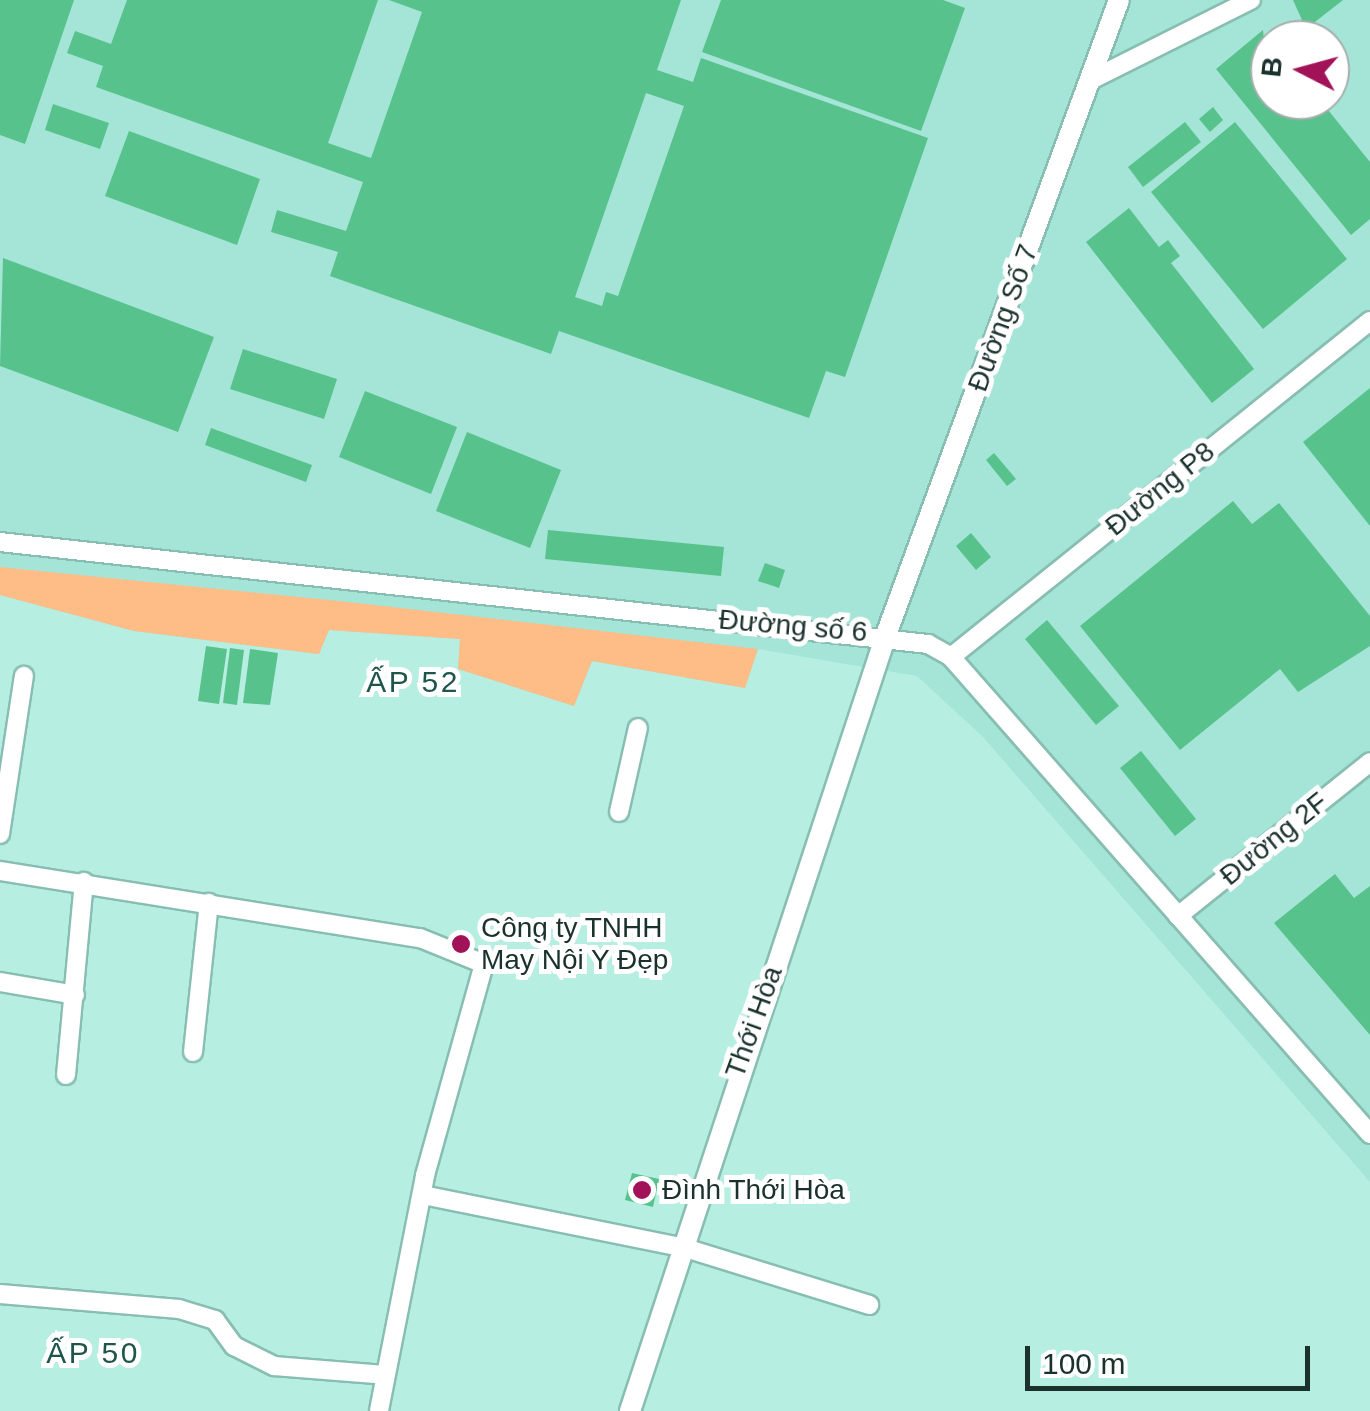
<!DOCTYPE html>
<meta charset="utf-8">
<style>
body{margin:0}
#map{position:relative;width:1370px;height:1411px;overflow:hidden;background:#b7eee2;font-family:Arial,sans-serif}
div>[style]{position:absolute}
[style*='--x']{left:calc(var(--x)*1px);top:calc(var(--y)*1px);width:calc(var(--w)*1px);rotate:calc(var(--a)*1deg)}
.built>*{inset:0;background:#a4e5d7}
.green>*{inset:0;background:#febc87}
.building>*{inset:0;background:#58c28d}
.roads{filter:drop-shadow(2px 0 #88beb2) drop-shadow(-2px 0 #88beb2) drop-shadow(0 2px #88beb2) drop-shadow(0 -2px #88beb2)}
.minor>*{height:18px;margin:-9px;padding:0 9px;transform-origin:9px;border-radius:9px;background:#fff}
.tertiary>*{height:20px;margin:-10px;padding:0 10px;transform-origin:10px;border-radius:10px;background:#fff}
.dots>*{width:28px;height:28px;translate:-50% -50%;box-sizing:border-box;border:5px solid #fff;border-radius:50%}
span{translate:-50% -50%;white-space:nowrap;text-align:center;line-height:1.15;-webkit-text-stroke:10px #fff;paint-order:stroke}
.street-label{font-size:28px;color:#1b312c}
.poi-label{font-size:28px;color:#1b312c}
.left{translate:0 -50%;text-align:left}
.neighbourhood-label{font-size:30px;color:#20554c;letter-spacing:2.5px}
.north{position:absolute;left:1250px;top:20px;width:100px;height:100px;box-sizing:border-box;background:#fff;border:2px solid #a4adab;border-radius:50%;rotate:276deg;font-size:28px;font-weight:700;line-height:40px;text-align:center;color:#1b312c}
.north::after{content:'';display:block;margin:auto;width:35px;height:45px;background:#a21258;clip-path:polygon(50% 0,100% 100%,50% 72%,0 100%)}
.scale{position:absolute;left:1025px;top:1346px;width:285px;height:45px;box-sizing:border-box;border:5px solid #1b312c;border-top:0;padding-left:12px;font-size:30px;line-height:35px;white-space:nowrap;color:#1b312c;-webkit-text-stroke:8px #fff;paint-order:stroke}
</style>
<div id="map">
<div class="built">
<i style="clip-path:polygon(evenodd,0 0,1370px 0,1370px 1182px,983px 737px,917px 676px,758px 649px,745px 688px,592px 661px,574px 706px,458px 669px,460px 639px,329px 630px,319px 654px,134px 631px,0 595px,0 0,1270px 40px,1330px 40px,1330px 100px,1270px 100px,1270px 40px)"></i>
</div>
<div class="green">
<i style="clip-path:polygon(0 567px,339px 601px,758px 649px,745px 688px,592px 661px,574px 706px,458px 669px,460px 639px,329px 630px,319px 654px,134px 631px,0 595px)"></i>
</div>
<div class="building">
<i style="clip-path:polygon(0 0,74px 0,25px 144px,0 135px)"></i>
<i style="clip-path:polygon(evenodd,127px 0,378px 0,328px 143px,371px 158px,422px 12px,389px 0,681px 0,657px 70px,693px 82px,701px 58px,928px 138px,845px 377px,826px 371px,809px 418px,559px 331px,551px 354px,330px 276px,338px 252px,271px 232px,277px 210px,346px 231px,363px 182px,96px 87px,103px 66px,67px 53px,75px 31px,111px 44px,127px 0,646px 93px,684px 106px,618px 296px,606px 292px,602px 306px,575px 297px,646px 93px)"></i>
<i style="clip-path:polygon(721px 0,943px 0,965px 8px,921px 131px,702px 52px)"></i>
<i style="clip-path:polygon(1293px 0,1343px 0,1306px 29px)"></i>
<i style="clip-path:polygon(1263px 30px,1270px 100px,1320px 100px,1370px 162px,1370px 219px,1351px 235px,1216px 69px)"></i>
<i style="clip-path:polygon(53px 104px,109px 123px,100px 149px,45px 130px)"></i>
<i style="clip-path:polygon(1213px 107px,1223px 120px,1210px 132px,1199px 119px)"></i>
<i style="clip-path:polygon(1185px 122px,1201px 142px,1143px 187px,1128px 167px)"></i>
<i style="clip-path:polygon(1235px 122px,1347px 259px,1263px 329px,1151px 192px)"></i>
<i style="clip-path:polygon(129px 131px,260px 179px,237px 245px,105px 196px)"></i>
<i style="clip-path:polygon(1129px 208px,1159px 247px,1168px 240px,1180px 256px,1171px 263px,1254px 369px,1212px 403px,1086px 242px)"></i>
<i style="clip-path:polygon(3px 258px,214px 337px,178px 432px,0 366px)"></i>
<i style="clip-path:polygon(243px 349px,337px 379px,324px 419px,230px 389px)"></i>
<i style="clip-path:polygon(1370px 388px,1370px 526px,1303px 442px)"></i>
<i style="clip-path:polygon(365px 391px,457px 427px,431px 494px,339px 457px)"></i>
<i style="clip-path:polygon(211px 428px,312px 465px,306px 482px,205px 445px)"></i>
<i style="clip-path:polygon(467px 432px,561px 470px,530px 548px,436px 511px)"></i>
<i style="clip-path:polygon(994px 453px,1016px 479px,1007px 486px,986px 460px)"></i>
<i style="clip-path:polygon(1233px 501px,1252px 524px,1279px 503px,1370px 616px,1370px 646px,1298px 692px,1280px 669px,1180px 750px,1080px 626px)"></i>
<i style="clip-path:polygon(548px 530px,724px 547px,721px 576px,545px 559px)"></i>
<i style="clip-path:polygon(971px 533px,991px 557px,976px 570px,956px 546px)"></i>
<i style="clip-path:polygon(765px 563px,785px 570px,779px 588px,758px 581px)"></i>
<i style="clip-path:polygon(1047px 620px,1119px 706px,1096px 725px,1025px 639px)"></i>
<i style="clip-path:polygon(206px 646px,227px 649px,219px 704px,198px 701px)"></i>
<i style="clip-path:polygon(230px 648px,244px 650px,237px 705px,223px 703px)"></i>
<i style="clip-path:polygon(250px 649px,278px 653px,270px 705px,243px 703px)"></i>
<i style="clip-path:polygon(1141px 751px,1196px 819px,1175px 836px,1120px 768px)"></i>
<i style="clip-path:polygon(1335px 874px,1354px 898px,1370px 886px,1370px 1035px,1274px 923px)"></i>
<i style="clip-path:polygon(632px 1173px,659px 1179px,653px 1207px,625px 1200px)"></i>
</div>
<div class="roads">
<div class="minor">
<i style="--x:1091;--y:80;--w:179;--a:-26.6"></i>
<i style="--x:0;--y:542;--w:934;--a:6.27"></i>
<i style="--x:928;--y:644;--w:26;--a:29"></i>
<i style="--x:951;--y:657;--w:635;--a:48.7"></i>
<i style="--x:951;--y:657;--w:537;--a:-38.73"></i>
<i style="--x:619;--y:812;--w:86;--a:-77.3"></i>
<i style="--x:0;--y:834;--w:160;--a:-81.4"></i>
<i style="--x:0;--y:871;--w:425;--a:9.1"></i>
<i style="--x:420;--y:938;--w:69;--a:22.1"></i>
<i style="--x:484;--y:964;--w:220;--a:105.6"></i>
<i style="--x:425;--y:1176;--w:239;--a:101.1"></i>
<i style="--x:1178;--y:916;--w:246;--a:-38.7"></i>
<i style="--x:0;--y:982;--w:76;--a:9.8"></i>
<i style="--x:193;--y:1052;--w:150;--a:-83.9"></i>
<i style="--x:66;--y:1075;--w:194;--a:-84.7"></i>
<i style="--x:423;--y:1195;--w:264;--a:11.4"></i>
<i style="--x:682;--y:1247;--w:196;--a:17.2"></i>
<i style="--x:0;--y:1294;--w:180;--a:4.8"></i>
<i style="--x:179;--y:1309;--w:38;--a:17"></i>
<i style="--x:215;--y:1320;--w:32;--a:54"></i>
<i style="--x:234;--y:1346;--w:45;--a:26.6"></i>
<i style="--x:274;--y:1366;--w:111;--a:4.6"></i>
</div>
<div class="tertiary">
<i style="--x:630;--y:1411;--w:817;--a:-71.74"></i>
<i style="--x:886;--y:635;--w:676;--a:-69.85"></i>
</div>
</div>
<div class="dots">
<i style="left:461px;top:944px;background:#a21258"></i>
<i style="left:642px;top:1190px;background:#a21258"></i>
</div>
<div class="street-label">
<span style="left:1003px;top:318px;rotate:-70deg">Đường Số 7</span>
<span style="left:1160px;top:489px;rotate:-39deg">Đường P8</span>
<span style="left:793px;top:626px;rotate:5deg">Đường số 6</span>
<span style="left:1274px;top:839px;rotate:-39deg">Đường 2F</span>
<span style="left:754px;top:1022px;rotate:-70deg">Thới Hòa</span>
</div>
<div class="poi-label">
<span class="left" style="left:481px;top:944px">Công ty TNHH<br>May Nội Y Đẹp</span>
<span class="left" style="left:662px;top:1190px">Đình Thới Hòa</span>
</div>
<div class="neighbourhood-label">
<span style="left:413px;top:682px">ẤP 52</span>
<span style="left:93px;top:1353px">ẤP 50</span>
</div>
<div class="north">B</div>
<div class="scale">100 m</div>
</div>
